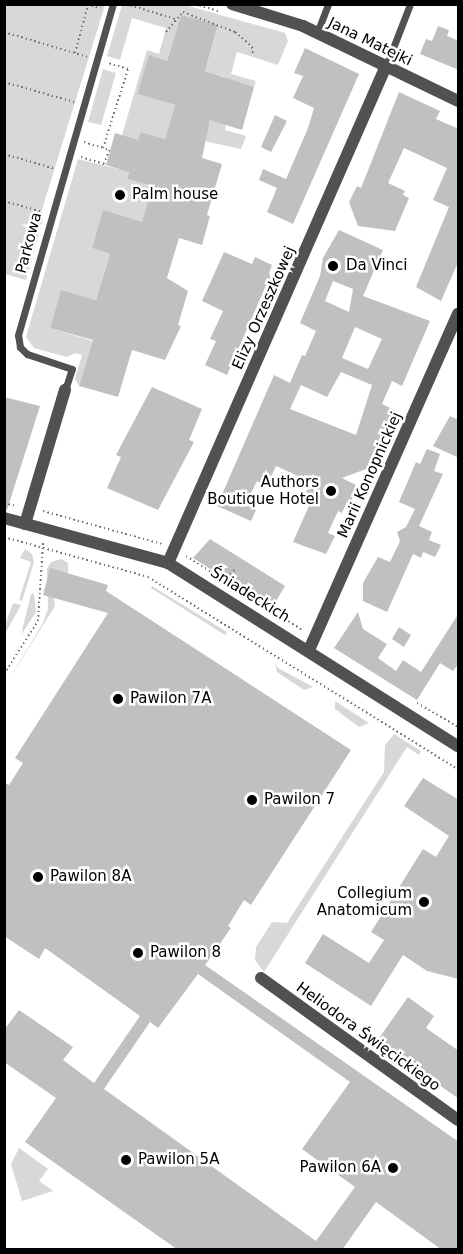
<!DOCTYPE html>
<meta charset="utf-8">
<style>
body{margin:0}
#map{position:relative;width:463px;height:1254px;overflow:hidden;background:#fff;font-family:"DejaVu Sans",sans-serif}
div>[style]{position:absolute}
[style*='--x']{left:calc(var(--x)*1px);top:calc(var(--y)*1px);width:calc(var(--w)*1px);rotate:calc(var(--a)*1deg)}
.green>*{inset:0;background:#d8d8d8}
.building>*{inset:0;background:#c0c0c0}
.path>*{height:2px;margin-top:-1px;transform-origin:0;background:repeating-linear-gradient(90deg,#737373 0 1.5px,transparent 0 4.5px)}
.lane>*{height:7px;margin:-3.5px;padding:0 3.5px;transform-origin:3.5px;border-radius:3.5px;background:#515151}
.street>*{height:12px;margin:-6px;padding:0 6px;transform-origin:6px;border-radius:6px;background:#515151}
.dots>*{width:16px;height:16px;translate:-50% -50%;box-sizing:border-box;border:3px solid #fff;border-radius:50%}
span{translate:-50% -50%;white-space:nowrap;text-align:center;line-height:1.15;-webkit-text-stroke:5px #fff;paint-order:stroke}
.street-label{font-size:15px;color:#000}
.poi-label{font-size:15px;color:#000}
.left{translate:0 -50%;text-align:left}
.right{translate:-100% -50%;text-align:right}
.frame{position:absolute;inset:0;border:6px solid #000;pointer-events:none}
</style>
<div id="map">
<div class="green">
<i style="clip-path:polygon(4px 5px,105px 5px,40px 216px,43px 220px,26px 280px,5px 274px)"></i>
<i style="clip-path:polygon(122px 5px,185px 5px,285px 33px,288px 41px,278px 65px,237px 52px,231px 74px,256px 81px,254px 87px,233px 81px,221px 93px,225px 77px,205px 71px,218px 26px,181px 15px,167px 61px,149px 56px,137px 94px,175px 105px,165px 139px,141px 132px,137px 145px,122px 135px,147px 50px,159px 54px,166px 28px,132px 18px,120px 60px,107px 56px)"></i>
<i style="clip-path:polygon(103px 69px,116px 73px,101px 125px,88px 122px)"></i>
<i style="clip-path:polygon(212px 115px,226px 125px,225px 130px,246px 136px,241px 149px,204px 141px)"></i>
<i style="clip-path:polygon(78px 159px,119px 169px,130px 167px,127px 179px,152px 186px,142px 222px,103px 211px,92px 248px,110px 254px,96px 300px,61px 290px,50px 328px,93px 341px,79px 386px,75px 379px,82px 355px,75px 353px,67px 357px,34px 348px,26px 337px)"></i>
<i style="clip-path:polygon(25px 549px,32px 554px,34px 562px,22px 601px,19px 600px,31px 562px,20px 558px)"></i>
<i style="clip-path:polygon(61px 559px,68px 563px,68px 573px,54px 598px,55px 606px,5px 686px,43px 623px,48px 609px,47px 569px,51px 562px)"></i>
<i style="clip-path:polygon(152px 586px,227px 632px,225px 635px,151px 588px)"></i>
<i style="clip-path:polygon(34px 593px,36px 612px,21px 635px,31px 594px)"></i>
<i style="clip-path:polygon(13px 603px,21px 605px,5px 634px,5px 625px)"></i>
<i style="clip-path:polygon(275px 663px,278px 668px,313px 687px,304px 690px,277px 672px)"></i>
<i style="clip-path:polygon(335px 701px,369px 723px,359px 727px,335px 709px)"></i>
<i style="clip-path:polygon(394px 734px,421px 751px,419px 755px,407px 747px,264px 972px,255px 960px,256px 947px,272px 922px,287px 923px,384px 772px,385px 745px)"></i>
<i style="clip-path:polygon(19px 1148px,48px 1169px,39px 1181px,53px 1191px,22px 1201px,11px 1164px)"></i>
</div>
<div class="building">
<i style="clip-path:polygon(181px 15px,218px 25px,205px 71px,254px 87px,242px 130px,210px 120px,202px 158px,222px 164px,207px 215px,210px 216px,202px 245px,179px 238px,167px 278px,188px 291px,178px 325px,181px 326px,165px 360px,132px 350px,118px 397px,79px 386px,93px 340px,50px 328px,61px 290px,96px 300px,110px 254px,92px 248px,103px 210px,142px 222px,152px 186px,127px 179px,129px 172px,106px 165px,115px 133px,138px 140px,141px 132px,165px 139px,175px 105px,137px 94px,149px 55px,167px 61px)"></i>
<i style="clip-path:polygon(438px 26px,449px 30px,447px 36px,459px 41px,459px 70px,420px 54px,426px 39px,432px 41px)"></i>
<i style="clip-path:polygon(305px 48px,359px 74px,293px 224px,267px 212px,277px 188px,259px 180px,263px 169px,286px 179px,308px 128px,314px 108px,293px 98px,303px 76px,294px 73px)"></i>
<i style="clip-path:polygon(399px 92px,440px 111px,436px 119px,459px 129px,459px 260px,441px 301px,416px 287px,449px 207px,433px 200px,447px 168px,404px 148px,388px 183px,405px 191px,403px 195px,409px 198px,395px 231px,358px 226px,349px 202px,357px 186px,361px 188px)"></i>
<i style="clip-path:polygon(275px 115px,287px 121px,271px 152px,261px 147px)"></i>
<i style="clip-path:polygon(evenodd,339px 230px,383px 250px,363px 296px,430px 321px,402px 386px,392px 381px,382px 404px,394px 410px,366px 469px,342px 478px,358px 486px,350px 503px,347px 502px,342px 513px,338px 511px,328px 533px,335px 536px,326px 554px,293px 542px,312px 499px,304px 496px,311px 482px,276px 466px,267px 486px,257px 481px,251px 493px,246px 505px,256px 510px,251px 521px,217px 506px,274px 375px,290px 383px,302px 355px,305px 356px,316px 331px,300px 323px,320px 276px,323px 258px,339px 230px,333px 281px,353px 289px,349px 312px,325px 301px,333px 281px,339px 230px,355px 327px,382px 339px,368px 369px,342px 358px,355px 327px,339px 230px,341px 372px,372px 385px,356px 435px,290px 409px,301px 385px,327px 397px,341px 372px)"></i>
<i style="clip-path:polygon(224px 252px,252px 264px,255px 257px,272px 265px,269px 273px,272px 282px,267px 283px,227px 375px,205px 365px,216px 341px,210px 339px,223px 311px,202px 301px)"></i>
<i style="clip-path:polygon(152px 387px,202px 409px,189px 440px,194px 442px,158px 510px,107px 488px,121px 457px,116px 455px)"></i>
<i style="clip-path:polygon(4px 397px,40px 406px,7px 510px,4px 510px)"></i>
<i style="clip-path:polygon(450px 416px,459px 420px,459px 458px,433px 446px)"></i>
<i style="clip-path:polygon(427px 449px,440px 454px,434px 471px,443px 474px,419px 526px,432px 532px,429px 540px,441px 545px,435px 557px,423px 552px,421px 558px,413px 554px,387px 612px,363px 601px,363px 583px,378px 557px,390px 562px,400px 541px,397px 532px,406px 527px,415px 509px,399px 502px,416px 462px,420px 464px)"></i>
<i style="clip-path:polygon(210px 539px,285px 586px,272px 608px,193px 558px)"></i>
<i style="clip-path:polygon(evenodd,50px 568px,108px 585px,106px 591px,351px 750px,251px 905px,244px 900px,228px 926px,231px 928px,205px 965px,459px 1142px,459px 1250px,442px 1250px,376px 1202px,342px 1250px,178px 1250px,25px 1142px,56px 1098px,4px 1062px,4px 1030px,19px 1010px,73px 1047px,63px 1060px,94px 1083px,140px 1016px,45px 948px,39px 959px,4px 936px,4px 783px,9px 785px,23px 763px,15px 758px,108px 613px,43px 595px,50px 568px,198px 974px,350px 1082px,302px 1149px,355px 1187px,316px 1241px,104px 1089px,150px 1022px,158px 1028px,198px 974px)"></i>
<i style="clip-path:polygon(358px 612px,363px 629px,387px 644px,378px 658px,396px 671px,403px 660px,421px 672px,459px 613px,459px 663px,453px 671px,440px 663px,417px 700px,334px 648px)"></i>
<i style="clip-path:polygon(399px 627px,411px 635px,404px 647px,392px 639px)"></i>
<i style="clip-path:polygon(423px 778px,459px 800px,459px 979px,427px 971px,403px 955px,371px 1006px,305px 963px,323px 934px,369px 963px,384px 940px,371px 932px,423px 849px,436px 857px,449px 836px,404px 806px)"></i>
<i style="clip-path:polygon(408px 997px,434px 1016px,426px 1028px,459px 1051px,459px 1099px,377px 1041px)"></i>
</div>
<div class="path">
<i style="--x:87;--y:4;--w:14;--a:17"></i>
<i style="--x:126;--y:4;--w:51;--a:17"></i>
<i style="--x:195;--y:4;--w:27;--a:17"></i>
<i style="--x:4;--y:32;--w:88;--a:16.6"></i>
<i style="--x:166;--y:32;--w:26;--a:-50"></i>
<i style="--x:183;--y:12;--w:56;--a:21"></i>
<i style="--x:235;--y:32;--w:23;--a:41"></i>
<i style="--x:252;--y:47;--w:9;--a:84"></i>
<i style="--x:75;--y:53;--w:50;--a:-74.8"></i>
<i style="--x:4;--y:82;--w:73;--a:15.9"></i>
<i style="--x:84;--y:142;--w:27;--a:17"></i>
<i style="--x:103;--y:148;--w:83;--a:-72.4"></i>
<i style="--x:128;--y:69;--w:21;--a:-163"></i>
<i style="--x:4;--y:154;--w:54;--a:16.1"></i>
<i style="--x:81;--y:157;--w:24;--a:17"></i>
<i style="--x:104;--y:164;--w:15;--a:-70"></i>
<i style="--x:4;--y:201;--w:40;--a:16"></i>
<i style="--x:4;--y:503;--w:13;--a:13"></i>
<i style="--x:43;--y:511;--w:123;--a:15.5"></i>
<i style="--x:4;--y:537;--w:149;--a:15.5"></i>
<i style="--x:148;--y:577;--w:365;--a:31.8"></i>
<i style="--x:186;--y:556;--w:138;--a:32.5"></i>
<i style="--x:224;--y:581;--w:16;--a:-47"></i>
<i style="--x:4;--y:674;--w:63;--a:-57.3"></i>
<i style="--x:38;--y:621;--w:78;--a:-86.3"></i>
<i style="--x:417;--y:703;--w:48;--a:30.3"></i>
</div>
<div class="lane">
<i style="--x:317;--y:33;--w:31;--a:-69"></i>
<i style="--x:386;--y:66;--w:66;--a:-68.8"></i>
<i style="--x:65;--y:390;--w:22;--a:-72"></i>
<i style="--x:72;--y:369;--w:47;--a:-161.6"></i>
<i style="--x:27;--y:354;--w:10;--a:-135"></i>
<i style="--x:20;--y:347;--w:12;--a:-99"></i>
<i style="--x:18;--y:335;--w:344;--a:-74"></i>
</div>
<div class="street">
<i style="--x:232;--y:4;--w:74;--a:17.2"></i>
<i style="--x:303;--y:26;--w:172;--a:25.8"></i>
<i style="--x:4;--y:518;--w:170;--a:15.3"></i>
<i style="--x:168;--y:563;--w:343;--a:32.3"></i>
<i style="--x:25;--y:524;--w:140;--a:-73.4"></i>
<i style="--x:168;--y:563;--w:543;--a:-66.32"></i>
<i style="--x:309;--y:650;--w:368;--a:-66.1"></i>
<i style="--x:261;--y:978;--w:243;--a:35.8"></i>
</div>
<div class="dots">
<i style="left:120px;top:195px;background:#000"></i>
<i style="left:333px;top:266px;background:#000"></i>
<i style="left:331px;top:491px;background:#000"></i>
<i style="left:118px;top:699px;background:#000"></i>
<i style="left:252px;top:800px;background:#000"></i>
<i style="left:38px;top:877px;background:#000"></i>
<i style="left:424px;top:902px;background:#000"></i>
<i style="left:138px;top:953px;background:#000"></i>
<i style="left:126px;top:1160px;background:#000"></i>
<i style="left:393px;top:1168px;background:#000"></i>
</div>
<div class="street-label">
<span style="left:370px;top:42px;rotate:26deg">Jana Matejki</span>
<span style="left:29px;top:243px;rotate:-75deg">Parkowa</span>
<span style="left:264px;top:308px;rotate:-66deg">Elizy Orzeszkowej</span>
<span style="left:370px;top:475px;rotate:-66deg">Marii Konopnickiej</span>
<span style="left:250px;top:595px;rotate:32deg">Śniadeckich</span>
<span style="left:368px;top:1037px;rotate:36deg">Heliodora Święcickiego</span>
</div>
<div class="poi-label">
<span class="left" style="left:132px;top:195px">Palm house</span>
<span class="left" style="left:346px;top:266px">Da Vinci</span>
<span class="right" style="left:319px;top:491px">Authors<br>Boutique Hotel</span>
<span class="left" style="left:130px;top:699px">Pawilon 7A</span>
<span class="left" style="left:264px;top:800px">Pawilon 7</span>
<span class="left" style="left:50px;top:877px">Pawilon 8A</span>
<span class="right" style="left:412px;top:902px">Collegium<br>Anatomicum</span>
<span class="left" style="left:150px;top:953px">Pawilon 8</span>
<span class="left" style="left:138px;top:1160px">Pawilon 5A</span>
<span class="right" style="left:381px;top:1168px">Pawilon 6A</span>
</div>
<div class="frame"></div>
</div>
